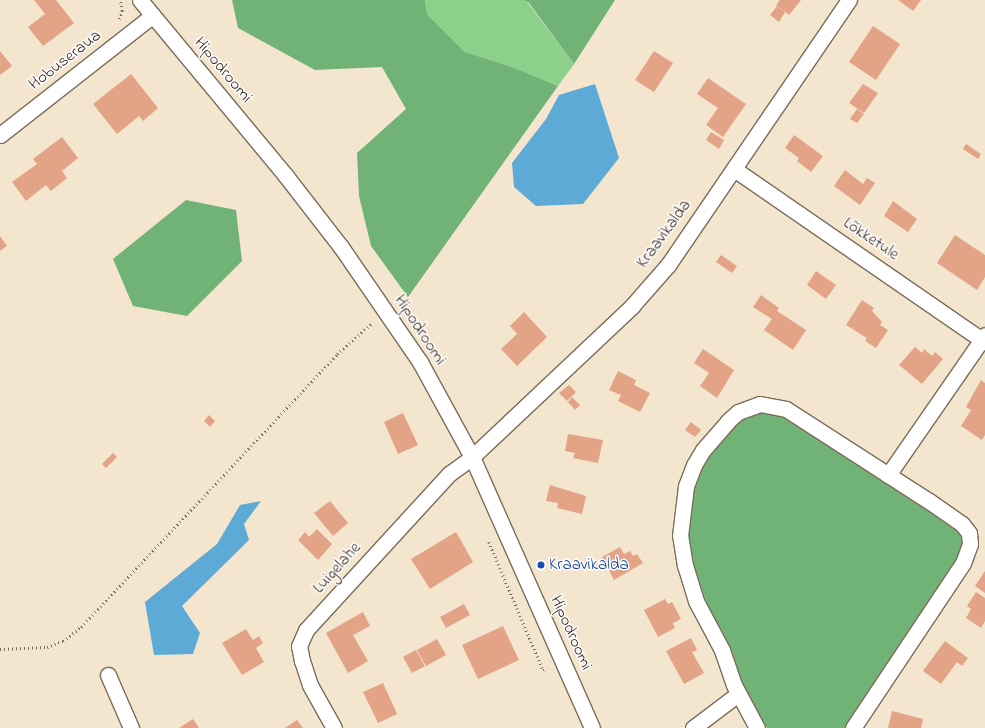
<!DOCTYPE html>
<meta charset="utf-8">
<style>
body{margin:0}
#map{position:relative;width:985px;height:728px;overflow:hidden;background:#f4e6ce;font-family:"Indie Flower",sans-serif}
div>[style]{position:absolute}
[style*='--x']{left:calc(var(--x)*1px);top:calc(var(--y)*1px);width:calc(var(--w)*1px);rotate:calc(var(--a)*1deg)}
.green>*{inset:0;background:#8cd18b}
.forest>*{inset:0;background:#71b377}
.water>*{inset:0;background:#5caad5}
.building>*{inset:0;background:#e3a387}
.path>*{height:2.5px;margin-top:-1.25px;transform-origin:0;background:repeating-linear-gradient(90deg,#7c6c5c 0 1px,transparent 0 4px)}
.roads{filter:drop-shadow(1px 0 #7c6c5c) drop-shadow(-1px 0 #7c6c5c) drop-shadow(0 1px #7c6c5c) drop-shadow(0 -1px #7c6c5c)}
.minor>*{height:15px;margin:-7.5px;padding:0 7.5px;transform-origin:7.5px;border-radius:7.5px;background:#fff}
.dots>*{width:11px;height:11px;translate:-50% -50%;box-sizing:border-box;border:2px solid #fff;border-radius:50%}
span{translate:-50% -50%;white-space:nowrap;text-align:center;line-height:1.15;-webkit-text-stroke:3px #fff;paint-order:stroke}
.street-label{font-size:17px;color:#3b2a1e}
.transit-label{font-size:17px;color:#164399}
.left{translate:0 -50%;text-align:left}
</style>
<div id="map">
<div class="green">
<i style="clip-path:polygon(425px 0,523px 0,528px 3px,574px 64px,558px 86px,512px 67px,465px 52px,427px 14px)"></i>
</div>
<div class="forest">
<i style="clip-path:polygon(232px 0,425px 0,427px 14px,465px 52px,512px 67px,558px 86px,408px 297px,371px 246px,359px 196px,357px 153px,406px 109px,382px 67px,315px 70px,238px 28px)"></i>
<i style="clip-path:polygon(523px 0,615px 0,574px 64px,529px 3px)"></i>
<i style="clip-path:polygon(186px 200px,236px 210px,242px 261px,187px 316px,133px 306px,113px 259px)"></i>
<i style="clip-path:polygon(760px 408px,778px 410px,886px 479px,960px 530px,965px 544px,961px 556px,848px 728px,767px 728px,750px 706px,684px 548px,684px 519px,701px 463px,735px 419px)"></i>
</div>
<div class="water">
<i style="clip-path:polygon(595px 84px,619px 158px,583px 204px,536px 206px,514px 187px,512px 163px,546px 119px,559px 95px)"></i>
<i style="clip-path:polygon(261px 501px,244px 524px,249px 540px,182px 606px,200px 633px,193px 654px,154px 655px,145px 602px,217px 544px,240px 505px)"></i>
</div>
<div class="building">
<i style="clip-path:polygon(34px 0,56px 0,74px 23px,43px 46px,28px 27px,45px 14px)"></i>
<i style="clip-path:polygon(780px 0,801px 0,789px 15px,776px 5px)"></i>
<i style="clip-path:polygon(898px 0,921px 0,913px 11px)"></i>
<i style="clip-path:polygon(777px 6px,785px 12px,779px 22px,770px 15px)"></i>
<i style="clip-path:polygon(873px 26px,900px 44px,876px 80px,849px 62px)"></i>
<i style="clip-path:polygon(0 51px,12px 66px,0 75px)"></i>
<i style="clip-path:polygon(654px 51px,673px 63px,654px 92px,635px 80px)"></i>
<i style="clip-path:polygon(131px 74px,158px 108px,143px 121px,139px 116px,117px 134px,93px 104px)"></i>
<i style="clip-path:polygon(708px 78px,746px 104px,723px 137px,706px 125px,718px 108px,697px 94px)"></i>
<i style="clip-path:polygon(863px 84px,878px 93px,864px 113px,849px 103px)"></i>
<i style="clip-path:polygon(857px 109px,864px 114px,857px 123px,850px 119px)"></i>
<i style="clip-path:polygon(711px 132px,724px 140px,719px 149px,706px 140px)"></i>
<i style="clip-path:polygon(794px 135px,823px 156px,811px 172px,797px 161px,799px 158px,785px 148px)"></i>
<i style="clip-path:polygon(62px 137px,78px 158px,62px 171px,67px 178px,51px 191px,46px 185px,26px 201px,12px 182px,37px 164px,33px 159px)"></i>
<i style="clip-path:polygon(966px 144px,981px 154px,978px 159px,963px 149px)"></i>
<i style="clip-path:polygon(845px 170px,863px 184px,867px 178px,875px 183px,860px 205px,834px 186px)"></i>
<i style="clip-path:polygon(893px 201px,917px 219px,908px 232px,884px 216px)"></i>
<i style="clip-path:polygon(955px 235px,985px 255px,985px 277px,977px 290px,937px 263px)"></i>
<i style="clip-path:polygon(0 236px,7px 246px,0 251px)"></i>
<i style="clip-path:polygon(721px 255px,737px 266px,732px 273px,716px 262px)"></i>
<i style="clip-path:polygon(816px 271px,836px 285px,826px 299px,807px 285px)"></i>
<i style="clip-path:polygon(761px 295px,779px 308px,777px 311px,806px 330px,793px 350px,764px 330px,772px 319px,753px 307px)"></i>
<i style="clip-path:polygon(862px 300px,874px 308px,872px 311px,882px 322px,880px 325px,888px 330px,876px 348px,865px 341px,867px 338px,846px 325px)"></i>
<i style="clip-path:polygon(524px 312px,547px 337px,517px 366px,501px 349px,517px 334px,510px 326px)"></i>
<i style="clip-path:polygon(915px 347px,922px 353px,924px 349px,932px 356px,935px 352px,943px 359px,922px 384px,899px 365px)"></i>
<i style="clip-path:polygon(703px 349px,734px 370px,717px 398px,700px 386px,709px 373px,694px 363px)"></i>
<i style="clip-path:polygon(618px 371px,636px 380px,634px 385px,650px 393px,640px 412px,618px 401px,621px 395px,609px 390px)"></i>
<i style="clip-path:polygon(981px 380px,985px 383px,985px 435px,982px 440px,961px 426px,971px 410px,966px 407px)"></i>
<i style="clip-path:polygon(569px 385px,576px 392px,567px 401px,559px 393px)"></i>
<i style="clip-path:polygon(572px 397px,580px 405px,575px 410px,568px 402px)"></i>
<i style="clip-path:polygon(403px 413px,418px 445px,398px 454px,384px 422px)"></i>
<i style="clip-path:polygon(209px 415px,215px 421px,210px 427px,204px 421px)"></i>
<i style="clip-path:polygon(691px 422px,701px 430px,695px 437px,685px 430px)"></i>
<i style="clip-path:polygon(568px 434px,603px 440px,598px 463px,573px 458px,575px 453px,565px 451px)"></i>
<i style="clip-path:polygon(113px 453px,117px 457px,106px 468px,102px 464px)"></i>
<i style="clip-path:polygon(550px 485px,586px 496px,582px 514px,557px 508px,558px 503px,546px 501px)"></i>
<i style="clip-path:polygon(330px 501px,348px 523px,333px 536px,314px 513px)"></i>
<i style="clip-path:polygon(317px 529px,332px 544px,318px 560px,298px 540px,305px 532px,309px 537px)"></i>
<i style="clip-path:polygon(456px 532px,473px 562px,430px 589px,411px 559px)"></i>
<i style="clip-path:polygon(620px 547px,624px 554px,630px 551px,633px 556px,637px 554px,643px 563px,614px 580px,602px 557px)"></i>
<i style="clip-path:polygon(985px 571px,985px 593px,975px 586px)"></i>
<i style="clip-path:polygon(976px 592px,985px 598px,985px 621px,981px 628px,966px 618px,971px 609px,967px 606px)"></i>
<i style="clip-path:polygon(665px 599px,668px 604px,672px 602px,681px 619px,673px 623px,675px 628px,658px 637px,644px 610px)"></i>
<i style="clip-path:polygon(464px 604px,470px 615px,446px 628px,440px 617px)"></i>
<i style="clip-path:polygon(363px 612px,370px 626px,353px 635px,368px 661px,348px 673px,326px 633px)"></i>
<i style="clip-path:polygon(503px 626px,519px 660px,478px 679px,462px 645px)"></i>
<i style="clip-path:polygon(246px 629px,253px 640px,259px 636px,263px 643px,256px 648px,264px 662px,242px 675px,222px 643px)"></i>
<i style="clip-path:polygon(691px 638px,697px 650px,692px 652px,704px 673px,684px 684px,666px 651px)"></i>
<i style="clip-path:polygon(437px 639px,446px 655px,426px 666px,417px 650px)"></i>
<i style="clip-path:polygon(945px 641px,968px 658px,962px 666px,957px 662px,941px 684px,923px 671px)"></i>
<i style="clip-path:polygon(416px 650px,425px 666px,412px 673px,403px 657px)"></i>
<i style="clip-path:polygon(383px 683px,397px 714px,378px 723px,363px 692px)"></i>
<i style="clip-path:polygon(892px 711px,923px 719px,921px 728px,888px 728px)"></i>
<i style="clip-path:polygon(193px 719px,199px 728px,179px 728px)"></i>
<i style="clip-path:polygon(297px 720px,303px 728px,285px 728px)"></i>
</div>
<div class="path">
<i style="--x:119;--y:19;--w:9;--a:-69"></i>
<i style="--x:122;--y:11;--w:11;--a:-100"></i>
<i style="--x:489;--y:542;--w:139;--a:67.1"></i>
<i style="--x:543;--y:670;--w:4;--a:-27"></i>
<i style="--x:0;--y:649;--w:47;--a:-2.4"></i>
<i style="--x:47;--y:647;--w:17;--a:-21"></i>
<i style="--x:63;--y:641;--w:23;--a:-38"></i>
<i style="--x:81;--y:627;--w:374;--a:-46.8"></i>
<i style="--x:337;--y:354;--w:48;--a:-41.6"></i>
</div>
<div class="roads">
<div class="minor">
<i style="--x:140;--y:0;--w:229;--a:50.3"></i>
<i style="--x:286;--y:176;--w:90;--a:52.2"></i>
<i style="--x:341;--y:247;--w:140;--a:55.5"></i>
<i style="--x:420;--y:362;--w:108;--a:61.3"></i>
<i style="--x:472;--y:457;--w:296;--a:66.1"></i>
<i style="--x:0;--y:135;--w:194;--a:-38.1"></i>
<i style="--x:734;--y:169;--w:305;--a:34.6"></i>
<i style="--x:888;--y:475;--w:170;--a:-55.3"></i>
<i style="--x:108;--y:675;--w:58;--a:66.5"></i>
<i style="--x:334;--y:728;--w:49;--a:-119.2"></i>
<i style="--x:310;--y:685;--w:25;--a:-108"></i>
<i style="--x:302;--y:661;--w:15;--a:-101"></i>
<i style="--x:299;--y:646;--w:17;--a:-66"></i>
<i style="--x:306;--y:630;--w:212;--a:-47.5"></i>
<i style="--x:449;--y:474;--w:29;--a:-36"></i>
<i style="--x:472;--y:457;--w:220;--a:-43.3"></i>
<i style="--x:632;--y:306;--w:55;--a:-48.7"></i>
<i style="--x:668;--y:265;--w:321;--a:-55.7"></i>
<i style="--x:693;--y:728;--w:56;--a:-37.1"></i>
<i style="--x:757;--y:728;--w:49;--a:-118.1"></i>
<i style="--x:734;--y:685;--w:37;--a:-109"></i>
<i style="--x:722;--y:650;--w:55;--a:-118"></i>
<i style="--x:696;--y:601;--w:37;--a:-107"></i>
<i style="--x:685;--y:566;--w:30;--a:-99"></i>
<i style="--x:680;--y:536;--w:50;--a:-83.2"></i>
<i style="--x:686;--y:486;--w:22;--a:-69"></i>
<i style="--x:694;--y:465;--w:17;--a:-59"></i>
<i style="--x:703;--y:450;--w:38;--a:-49"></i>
<i style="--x:728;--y:421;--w:13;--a:-42"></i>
<i style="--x:738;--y:412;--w:23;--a:-20"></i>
<i style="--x:760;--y:404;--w:26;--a:11"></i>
<i style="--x:786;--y:409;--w:170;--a:32.8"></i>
<i style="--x:929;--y:501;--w:40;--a:34.9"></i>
<i style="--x:962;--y:524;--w:11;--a:52"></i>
<i style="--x:969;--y:533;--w:11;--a:85"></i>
<i style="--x:970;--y:544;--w:20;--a:110"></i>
<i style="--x:963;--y:563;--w:198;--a:123.7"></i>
</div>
</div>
<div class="dots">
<i style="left:541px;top:565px;background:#1a4fb4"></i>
</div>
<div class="street-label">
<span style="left:65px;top:60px;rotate:-38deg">Hobuseraua</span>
<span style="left:223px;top:70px;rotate:50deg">Hipodroomi</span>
<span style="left:664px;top:234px;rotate:-54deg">Kraavikalda</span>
<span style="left:871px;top:239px;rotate:34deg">Lõkketule</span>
<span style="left:420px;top:330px;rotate:57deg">Hipodroomi</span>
<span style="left:337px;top:568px;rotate:-48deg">Luigelahe</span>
<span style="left:571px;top:633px;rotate:66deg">Hipodroomi</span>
</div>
<div class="transit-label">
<span class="left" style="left:549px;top:565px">Kraavikalda</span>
</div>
</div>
